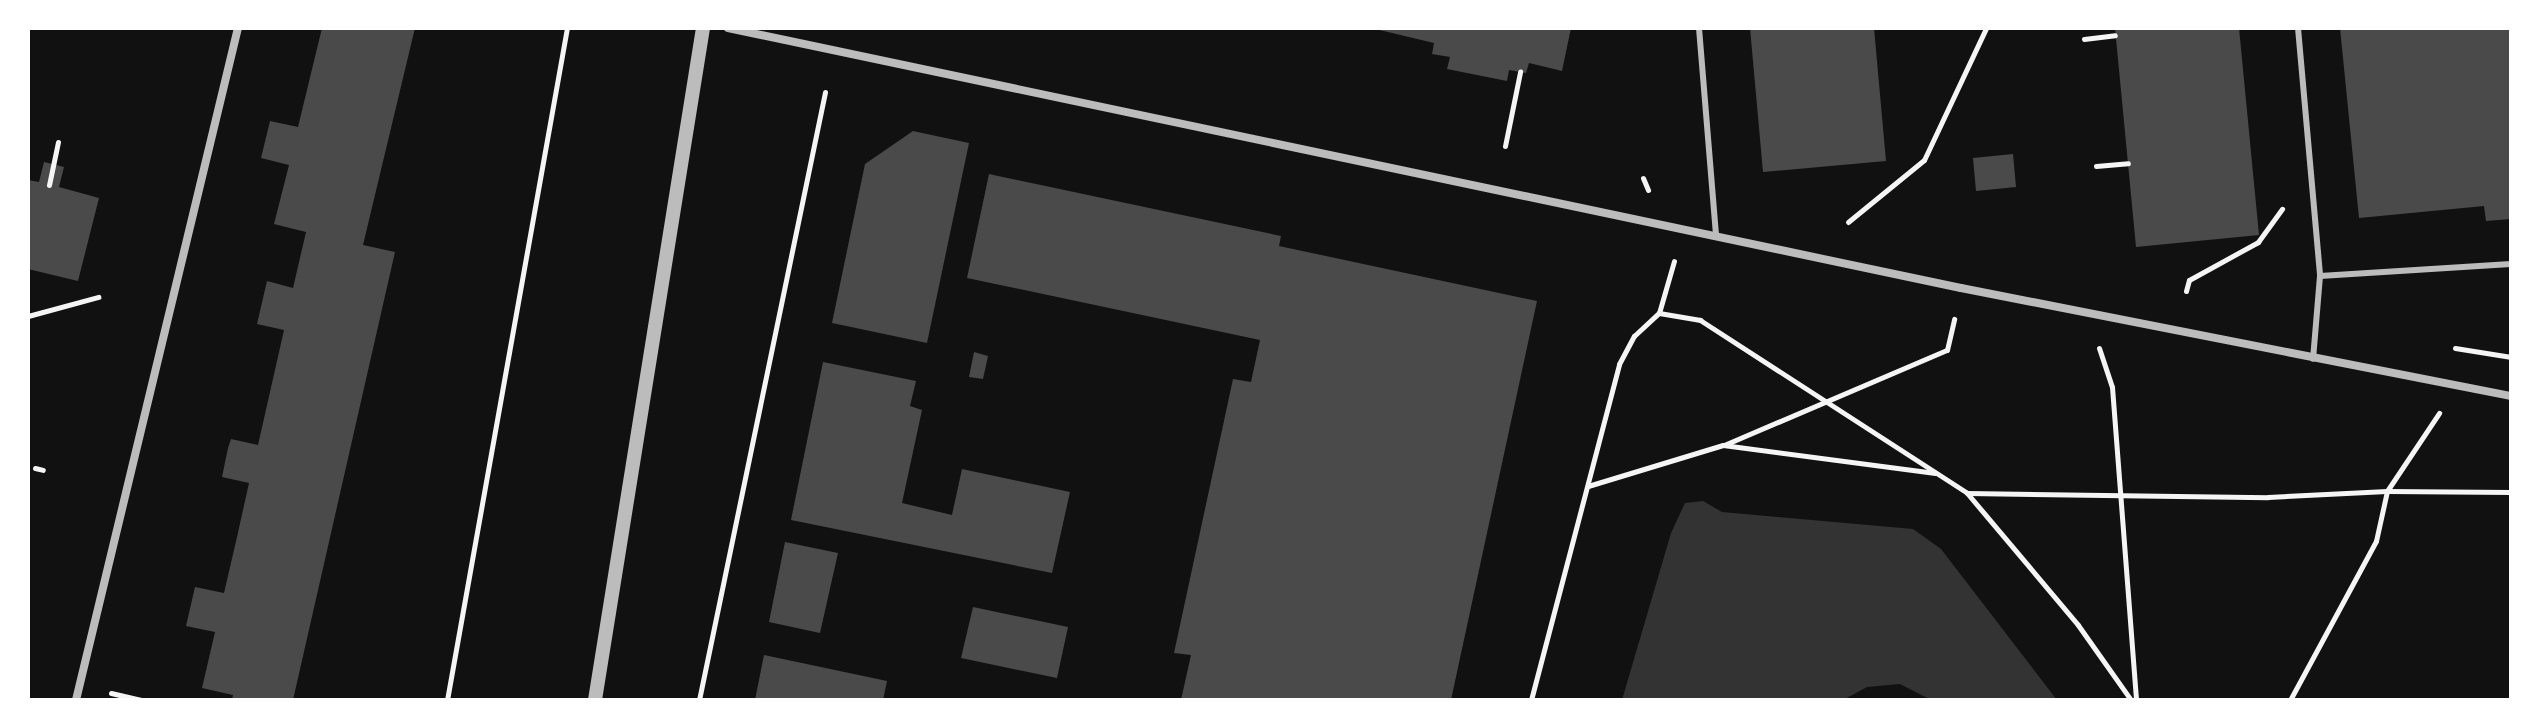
<!DOCTYPE html>
<style>
body{margin:0}
#map{position:relative;width:2539px;height:728px;overflow:hidden;background:#111;font-family:Karla,sans-serif}
div>[style]{position:absolute}
[style*='--x']{left:calc(var(--x)*1px);top:calc(var(--y)*1px);width:calc(var(--w)*1px);rotate:calc(var(--a)*1deg)}
.water>*{inset:0;background:#333}
.building>*{inset:0;background:#4a4a4a}
.path>*{height:5px;margin:-2.5px;padding:0 2.5px;transform-origin:2.5px;border-radius:2.5px;background:#f5f5f5}
.service>*{height:6px;margin:-3px;padding:0 3px;transform-origin:3px;border-radius:3px;background:#bcbcbc}
.minor>*{height:8px;margin:-4px;padding:0 4px;transform-origin:4px;border-radius:4px;background:#bcbcbc}
.tertiary>*{height:14px;margin:-7px;padding:0 7px;transform-origin:7px;border-radius:7px;background:#bcbcbc}
span{translate:-50% -50%;white-space:nowrap;text-align:center;line-height:1.15;-webkit-text-stroke:8px #fff;paint-order:stroke}
.frame{position:absolute;inset:0;border:30px solid #fff;pointer-events:none}
</style>
<div id="map">
<div class="water">
<i style="clip-path:polygon(1703px 501px,1722px 512px,1913px 529px,1941px 549px,2057px 700px,1931px 700px,1900px 684px,1867px 687px,1843px 700px,1622px 700px,1671px 533px,1685px 503px)"></i>
</div>
<div class="building">
<i style="clip-path:polygon(322px 28px,415px 28px,363px 245px,395px 252px,293px 700px,232px 700px,233px 695px,202px 688px,215px 632px,186px 626px,195px 587px,224px 593px,237px 537px,249px 483px,222px 477px,228px 448px,231px 439px,258px 445px,284px 330px,257px 324px,267px 281px,293px 288px,306px 232px,274px 224px,289px 165px,261px 158px,270px 121px,298px 127px)"></i>
<i style="clip-path:polygon(1371px 28px,1571px 28px,1562px 71px,1529px 63px,1526px 73px,1509px 70px,1507px 81px,1447px 69px,1450px 57px,1432px 54px,1434px 43px)"></i>
<i style="clip-path:polygon(1750px 28px,1874px 28px,1886px 161px,1763px 172px)"></i>
<i style="clip-path:polygon(2115px 28px,2239px 28px,2259px 235px,2136px 247px)"></i>
<i style="clip-path:polygon(2340px 28px,2511px 28px,2511px 219px,2486px 221px,2484px 206px,2359px 218px)"></i>
<i style="clip-path:polygon(913px 131px,969px 143px,927px 343px,832px 323px,865px 164px)"></i>
<i style="clip-path:polygon(2013px 154px,2016px 187px,1976px 191px,1973px 158px)"></i>
<i style="clip-path:polygon(44px 162px,64px 167px,59px 187px,99px 198px,78px 281px,28px 269px,28px 180px,39px 182px)"></i>
<i style="clip-path:polygon(989px 174px,1281px 236px,1279px 246px,1537px 301px,1451px 700px,1181px 700px,1191px 655px,1174px 653px,1233px 379px,1251px 382px,1260px 340px,967px 278px)"></i>
<i style="clip-path:polygon(974px 352px,988px 356px,983px 379px,969px 377px)"></i>
<i style="clip-path:polygon(823px 362px,916px 381px,910px 406px,922px 410px,902px 503px,952px 515px,962px 469px,1070px 492px,1052px 573px,791px 520px)"></i>
<i style="clip-path:polygon(785px 542px,838px 553px,820px 633px,769px 622px)"></i>
<i style="clip-path:polygon(973px 607px,1068px 627px,1057px 678px,961px 658px)"></i>
<i style="clip-path:polygon(764px 655px,887px 681px,883px 700px,755px 700px)"></i>
</div>
<div class="path">
<i style="--x:2084;--y:39;--w:31;--a:-7"></i>
<i style="--x:1505;--y:146;--w:76;--a:-78.5"></i>
<i style="--x:2096;--y:166;--w:32;--a:-5"></i>
<i style="--x:1643;--y:178;--w:13;--a:67"></i>
<i style="--x:49;--y:185;--w:44;--a:-78.2"></i>
<i style="--x:1848;--y:222;--w:98;--a:-39.2"></i>
<i style="--x:1924;--y:160;--w:146;--a:-64.8"></i>
<i style="--x:2186;--y:291;--w:11;--a:-75"></i>
<i style="--x:2189;--y:280;--w:79;--a:-28.8"></i>
<i style="--x:2258;--y:242;--w:41;--a:-54"></i>
<i style="--x:1659;--y:313;--w:42;--a:9.7"></i>
<i style="--x:1700;--y:320;--w:318;--a:32.9"></i>
<i style="--x:1967;--y:493;--w:172;--a:49.9"></i>
<i style="--x:2078;--y:625;--w:92;--a:54.8"></i>
<i style="--x:28;--y:316;--w:73;--a:-15.2"></i>
<i style="--x:2099;--y:348;--w:41;--a:71.6"></i>
<i style="--x:2112;--y:387;--w:314;--a:85.6"></i>
<i style="--x:2455;--y:348;--w:57;--a:9.1"></i>
<i style="--x:1724;--y:445;--w:242;--a:-23.1"></i>
<i style="--x:1947;--y:350;--w:32;--a:-77"></i>
<i style="--x:35;--y:468;--w:8;--a:14"></i>
<i style="--x:1588;--y:486;--w:141;--a:-16.9"></i>
<i style="--x:1723;--y:445;--w:214;--a:7.5"></i>
<i style="--x:2387;--y:491;--w:124;--a:0.5"></i>
<i style="--x:2387;--y:491;--w:94;--a:-56.3"></i>
<i style="--x:1967;--y:493;--w:301;--a:0.8"></i>
<i style="--x:2268;--y:497;--w:119;--a:-2.9"></i>
<i style="--x:2387;--y:491;--w:51;--a:102.4"></i>
<i style="--x:2376;--y:541;--w:181;--a:118.4"></i>
<i style="--x:111;--y:693;--w:32;--a:13"></i>
<i style="--x:447;--y:700;--w:683;--a:-79.88"></i>
<i style="--x:699;--y:700;--w:621;--a:-78.29"></i>
<i style="--x:1531;--y:700;--w:347;--a:-75.3"></i>
<i style="--x:1619;--y:364;--w:32;--a:-62"></i>
<i style="--x:1634;--y:336;--w:34;--a:-43"></i>
<i style="--x:1659;--y:313;--w:54;--a:-73.9"></i>
</div>
<div class="service">
<i style="--x:1699;--y:28;--w:208;--a:85.3"></i>
<i style="--x:2298;--y:28;--w:249;--a:84.9"></i>
<i style="--x:2320;--y:276;--w:83;--a:94.8"></i>
<i style="--x:2320;--y:276;--w:191;--a:-3.6"></i>
</div>
<div class="minor">
<i style="--x:728;--y:28;--w:1260;--a:11.91"></i>
<i style="--x:1961;--y:288;--w:561;--a:11.11"></i>
<i style="--x:76;--y:700;--w:691;--a:-76.45"></i>
</div>
<div class="tertiary">
<i style="--x:595;--y:700;--w:681;--a:-80.87"></i>
</div>
<div class="frame"></div>
</div>
